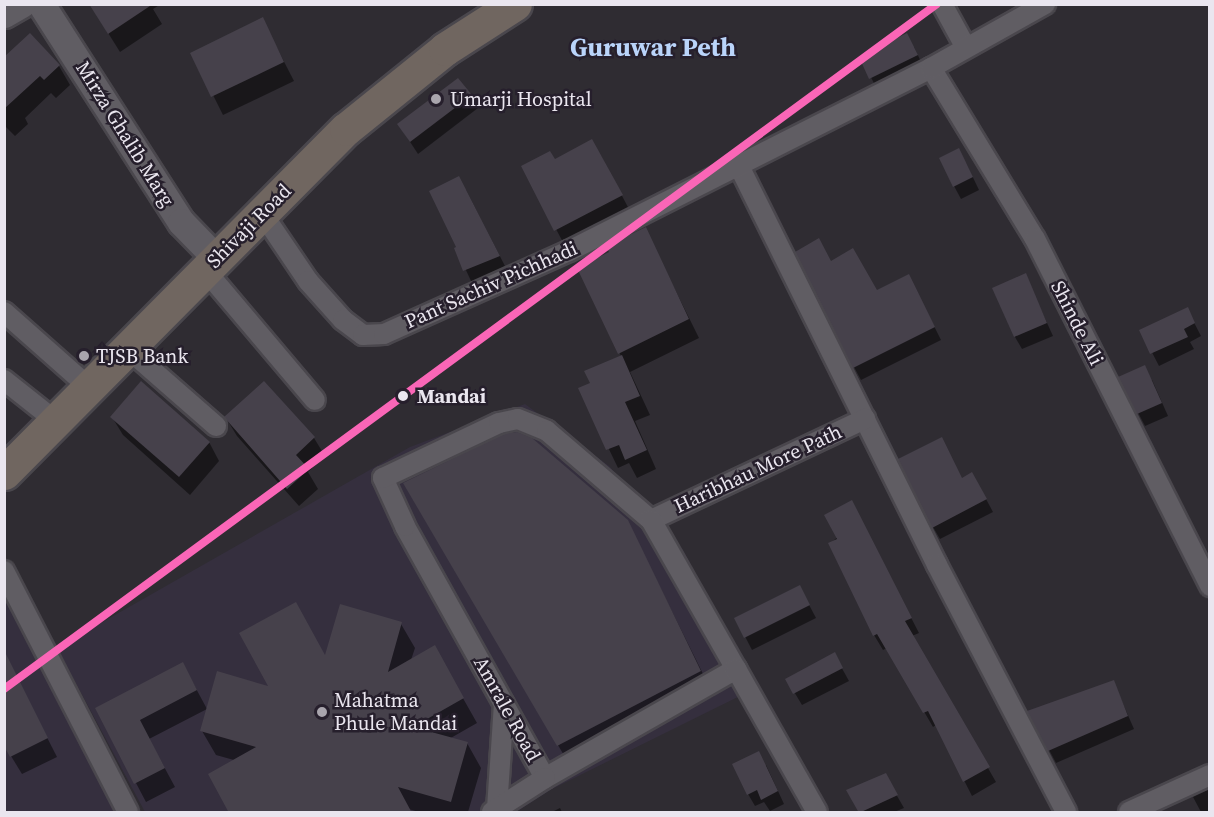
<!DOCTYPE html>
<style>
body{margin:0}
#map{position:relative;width:1214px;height:817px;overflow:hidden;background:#2f2c32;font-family:"Source Serif 4",serif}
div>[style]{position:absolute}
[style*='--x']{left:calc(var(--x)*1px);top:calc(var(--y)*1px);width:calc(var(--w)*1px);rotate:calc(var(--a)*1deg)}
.commercial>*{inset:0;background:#352f3e}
.shadow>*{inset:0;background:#0007}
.building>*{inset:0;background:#46414b}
.roads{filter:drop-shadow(2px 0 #4a474d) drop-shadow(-2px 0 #4a474d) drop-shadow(0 2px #4a474d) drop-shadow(0 -2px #4a474d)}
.street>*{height:20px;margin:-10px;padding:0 10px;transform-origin:10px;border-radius:10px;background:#605d63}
.secondary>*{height:27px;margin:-13.5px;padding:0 13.5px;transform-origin:13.5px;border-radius:13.5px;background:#605d63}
.highway>*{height:33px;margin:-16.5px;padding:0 16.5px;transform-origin:16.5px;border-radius:16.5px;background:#706660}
.metro-1>*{height:8px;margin:-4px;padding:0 4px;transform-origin:4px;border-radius:4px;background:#fa66b7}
.dots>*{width:16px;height:16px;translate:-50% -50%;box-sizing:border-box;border:3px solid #261f2c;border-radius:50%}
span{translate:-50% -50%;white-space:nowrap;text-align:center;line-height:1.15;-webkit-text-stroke:5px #261f2c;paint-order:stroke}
.poi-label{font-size:20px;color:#eae6ef}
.left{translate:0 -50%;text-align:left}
.street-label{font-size:20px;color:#eae6ef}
.stop-label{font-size:20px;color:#eae6ef;font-weight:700}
.district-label{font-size:26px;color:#bad4fa;font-weight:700}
.frame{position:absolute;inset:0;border:6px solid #eae6ef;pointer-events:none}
</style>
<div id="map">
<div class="commercial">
<i style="clip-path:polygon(525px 404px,609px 466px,683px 550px,756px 688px,552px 789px,516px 812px,145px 812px,57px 648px,410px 447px)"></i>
<i style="clip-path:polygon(4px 582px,118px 812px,5px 812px)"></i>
</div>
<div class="shadow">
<i style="clip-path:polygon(90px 4px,161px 4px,153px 9px,162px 24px,120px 52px)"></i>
<i style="clip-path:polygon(262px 19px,294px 81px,223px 115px,192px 53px)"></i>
<i style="clip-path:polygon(30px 35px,59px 66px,70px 85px,56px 98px,51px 93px,25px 118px,28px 124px,15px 136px,4px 125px,4px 59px)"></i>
<i style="clip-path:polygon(914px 47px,924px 68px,878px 91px,861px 58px)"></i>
<i style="clip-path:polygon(471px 96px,478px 108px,418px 154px,399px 125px)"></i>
<i style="clip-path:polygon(601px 156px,630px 211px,565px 246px,523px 167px)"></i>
<i style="clip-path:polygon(966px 163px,979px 190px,961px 199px,954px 186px)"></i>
<i style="clip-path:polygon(466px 190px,506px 268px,472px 283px,456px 249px)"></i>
<i style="clip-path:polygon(645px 229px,699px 338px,630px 372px,650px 415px,635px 421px,656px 469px,637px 478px,629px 463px,618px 468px,580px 389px,592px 384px,621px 356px,579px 268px,611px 253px)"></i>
<i style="clip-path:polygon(830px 262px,876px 292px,915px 288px,941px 340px,861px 380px,854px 367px)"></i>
<i style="clip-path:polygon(1025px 275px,1053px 336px,1022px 349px,1015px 337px)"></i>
<i style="clip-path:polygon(1187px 309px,1201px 336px,1190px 342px,1194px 349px,1159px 366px,1141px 331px)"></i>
<i style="clip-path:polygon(1120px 378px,1152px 380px,1168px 416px,1145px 426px)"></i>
<i style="clip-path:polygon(112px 417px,209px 442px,219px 461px,190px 495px,123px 435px)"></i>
<i style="clip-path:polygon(226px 418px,314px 438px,325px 456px,308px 472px,318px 489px,299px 506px,237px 436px)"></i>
<i style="clip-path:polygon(962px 479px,979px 486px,993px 512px,940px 539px,933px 527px)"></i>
<i style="clip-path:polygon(405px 484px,627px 521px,714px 696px,572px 769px)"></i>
<i style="clip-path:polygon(859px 517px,919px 633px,912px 636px,996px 782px,972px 796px,936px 725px,933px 727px,887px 648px,883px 650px,874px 635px,830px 544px)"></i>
<i style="clip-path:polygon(806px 599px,816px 618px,752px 650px,736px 619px)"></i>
<i style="clip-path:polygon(401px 624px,415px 648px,411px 660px,434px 647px,477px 723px,449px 739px,467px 743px,481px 768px,468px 812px,419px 812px,216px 755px,202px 731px,326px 658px)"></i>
<i style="clip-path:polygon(4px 653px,57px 757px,22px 774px,11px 756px)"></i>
<i style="clip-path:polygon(834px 654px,849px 681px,802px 705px,787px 680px)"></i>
<i style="clip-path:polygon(1113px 681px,1134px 729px,1056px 763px,1029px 712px)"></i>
<i style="clip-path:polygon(193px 683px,207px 709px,149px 739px,175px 787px,146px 802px,97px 709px)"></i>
<i style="clip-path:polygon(766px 765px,784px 804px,770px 811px,764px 802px,755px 806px,748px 794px)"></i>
<i style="clip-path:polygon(885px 775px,904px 808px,894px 812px,861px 812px,848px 791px)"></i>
<i style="clip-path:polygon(1210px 789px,1210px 812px,1201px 812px,1193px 797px)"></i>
<i style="clip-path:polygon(560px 808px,562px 812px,552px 812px)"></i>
</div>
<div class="building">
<i style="clip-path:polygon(89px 4px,153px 4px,108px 34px)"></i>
<i style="clip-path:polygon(263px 17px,284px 62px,211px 97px,190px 53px)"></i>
<i style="clip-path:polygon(30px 33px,60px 65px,44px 80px,40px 76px,4px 109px,4px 57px)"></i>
<i style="clip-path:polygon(907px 33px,918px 55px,869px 79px,859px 57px)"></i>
<i style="clip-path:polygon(458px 78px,472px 95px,410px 142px,397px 124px)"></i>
<i style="clip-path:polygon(592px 139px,623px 195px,554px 231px,521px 166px,550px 151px,555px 159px)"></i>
<i style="clip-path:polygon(959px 148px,973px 177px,953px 187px,939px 158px)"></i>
<i style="clip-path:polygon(459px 176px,500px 256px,463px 271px,454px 248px,456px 247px,429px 191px)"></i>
<i style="clip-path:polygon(646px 227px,689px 319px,618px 354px,577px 268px,609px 252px,606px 246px)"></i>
<i style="clip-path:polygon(819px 238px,831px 261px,853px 248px,877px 290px,909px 274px,935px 327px,853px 368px,795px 252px)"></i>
<i style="clip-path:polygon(1026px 273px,1047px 323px,1014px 337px,992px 288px)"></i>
<i style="clip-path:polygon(1188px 307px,1195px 323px,1184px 329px,1188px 337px,1150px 354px,1139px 330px)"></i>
<i style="clip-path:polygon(622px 355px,640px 396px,625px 402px,647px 450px,625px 460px,619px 445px,606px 450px,578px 388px,590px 383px,584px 371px)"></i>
<i style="clip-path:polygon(1145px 365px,1162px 403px,1137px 414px,1118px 377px)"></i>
<i style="clip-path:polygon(141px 381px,210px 442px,179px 477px,110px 417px)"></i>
<i style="clip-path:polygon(264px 381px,315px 437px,296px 455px,309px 469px,287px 489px,224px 417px)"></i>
<i style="clip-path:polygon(517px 432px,532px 438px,628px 520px,701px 671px,557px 746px,403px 483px,503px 434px)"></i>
<i style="clip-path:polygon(942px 437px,962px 478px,972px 472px,987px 499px,932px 528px,898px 459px)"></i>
<i style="clip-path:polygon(852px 500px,912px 618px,905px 621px,990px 767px,963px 782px,928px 711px,923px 713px,877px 634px,873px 636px,828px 543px,837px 539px,824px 515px)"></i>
<i style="clip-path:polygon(800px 585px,810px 605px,744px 638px,734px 618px)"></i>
<i style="clip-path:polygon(296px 602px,325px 655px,340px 604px,402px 622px,388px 672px,435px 645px,464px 698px,413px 727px,468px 742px,451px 802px,398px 787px,412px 813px,229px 813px,208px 774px,256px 747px,200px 731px,217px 671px,268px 686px,239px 633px)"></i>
<i style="clip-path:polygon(4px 650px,48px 738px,10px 757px,4px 746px)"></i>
<i style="clip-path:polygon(835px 652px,843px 668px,793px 694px,785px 679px)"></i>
<i style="clip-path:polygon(183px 662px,197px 690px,140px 720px,165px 768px,134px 784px,95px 708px)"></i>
<i style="clip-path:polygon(1114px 680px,1128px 716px,1048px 751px,1027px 711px)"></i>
<i style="clip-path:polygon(759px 751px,778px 791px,761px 800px,757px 790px,747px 795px,732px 764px)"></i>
<i style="clip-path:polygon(886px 773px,898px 795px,859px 813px,846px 790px)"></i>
</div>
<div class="roads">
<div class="street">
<i style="--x:942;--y:4;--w:48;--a:61.3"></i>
<i style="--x:931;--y:68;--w:200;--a:58.7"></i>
<i style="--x:1035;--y:239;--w:389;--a:63.2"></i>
<i style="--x:738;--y:164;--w:448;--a:63.6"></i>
<i style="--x:937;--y:565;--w:279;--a:62.4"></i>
<i style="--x:262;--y:213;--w:82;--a:55.9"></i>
<i style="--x:308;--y:281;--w:52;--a:48.1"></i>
<i style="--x:343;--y:320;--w:25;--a:37"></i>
<i style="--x:363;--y:335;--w:21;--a:-3"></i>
<i style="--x:384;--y:334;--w:203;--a:-24.2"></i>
<i style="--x:569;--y:251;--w:406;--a:-26.8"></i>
<i style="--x:931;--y:68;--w:131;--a:-29.3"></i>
<i style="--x:205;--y:270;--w:170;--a:49.8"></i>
<i style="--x:4;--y:312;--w:115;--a:41.5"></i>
<i style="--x:128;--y:349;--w:117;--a:41.2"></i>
<i style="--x:4;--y:380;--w:68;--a:38.4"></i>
<i style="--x:651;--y:520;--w:237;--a:-25.3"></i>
<i style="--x:4;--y:571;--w:271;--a:62.8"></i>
<i style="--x:736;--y:669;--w:220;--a:150.3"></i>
<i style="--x:545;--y:778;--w:288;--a:-119.1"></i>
<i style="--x:405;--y:526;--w:53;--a:-114.6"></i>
<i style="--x:383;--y:478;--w:128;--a:-25.4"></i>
<i style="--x:499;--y:423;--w:19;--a:-12"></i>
<i style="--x:518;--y:419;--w:31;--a:22"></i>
<i style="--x:547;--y:431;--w:137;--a:40.6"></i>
<i style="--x:651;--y:520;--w:172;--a:60.3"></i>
<i style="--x:736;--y:669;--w:164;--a:60.5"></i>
<i style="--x:497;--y:809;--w:105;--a:-86.2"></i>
<i style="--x:492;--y:812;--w:63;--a:-32.7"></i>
<i style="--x:1129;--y:812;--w:89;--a:-24.6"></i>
</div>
<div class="secondary">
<i style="--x:41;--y:4;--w:259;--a:57.3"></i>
<i style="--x:181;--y:222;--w:50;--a:45.8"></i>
<i style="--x:4;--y:14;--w:20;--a:-30"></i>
</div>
<div class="highway">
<i style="--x:4;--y:473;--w:485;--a:-45.2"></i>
<i style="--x:346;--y:129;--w:127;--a:-38.9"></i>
<i style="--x:445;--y:49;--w:83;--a:-32.7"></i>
</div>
</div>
<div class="metro-1">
<i style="--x:4;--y:689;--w:1157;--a:-36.29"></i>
</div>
<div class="dots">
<i style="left:436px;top:99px;background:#a9a5ad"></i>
<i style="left:84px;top:356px;background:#a9a5ad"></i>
<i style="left:403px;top:396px;background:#eae6ef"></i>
<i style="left:322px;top:712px;background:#a9a5ad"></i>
</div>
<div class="poi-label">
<span class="left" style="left:450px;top:99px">Umarji Hospital</span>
<span class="left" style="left:96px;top:356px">TJSB Bank</span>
<span class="left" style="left:334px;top:712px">Mahatma<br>Phule Mandai</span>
</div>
<div class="street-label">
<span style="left:125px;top:134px;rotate:58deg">Mirza Ghalib Marg</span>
<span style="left:249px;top:226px;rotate:-45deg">Shivaji Road</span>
<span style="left:491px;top:285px;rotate:-24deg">Pant Sachiv Pichhadi</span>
<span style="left:1077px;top:323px;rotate:63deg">Shinde Ali</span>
<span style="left:758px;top:469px;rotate:-25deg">Haribhau More Path</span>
<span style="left:507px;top:709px;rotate:61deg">Amrale Road</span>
</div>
<div class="stop-label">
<span class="left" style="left:417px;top:396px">Mandai</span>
</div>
<div class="district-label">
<span style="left:653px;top:48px">Guruwar Peth</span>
</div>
<div class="frame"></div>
</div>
